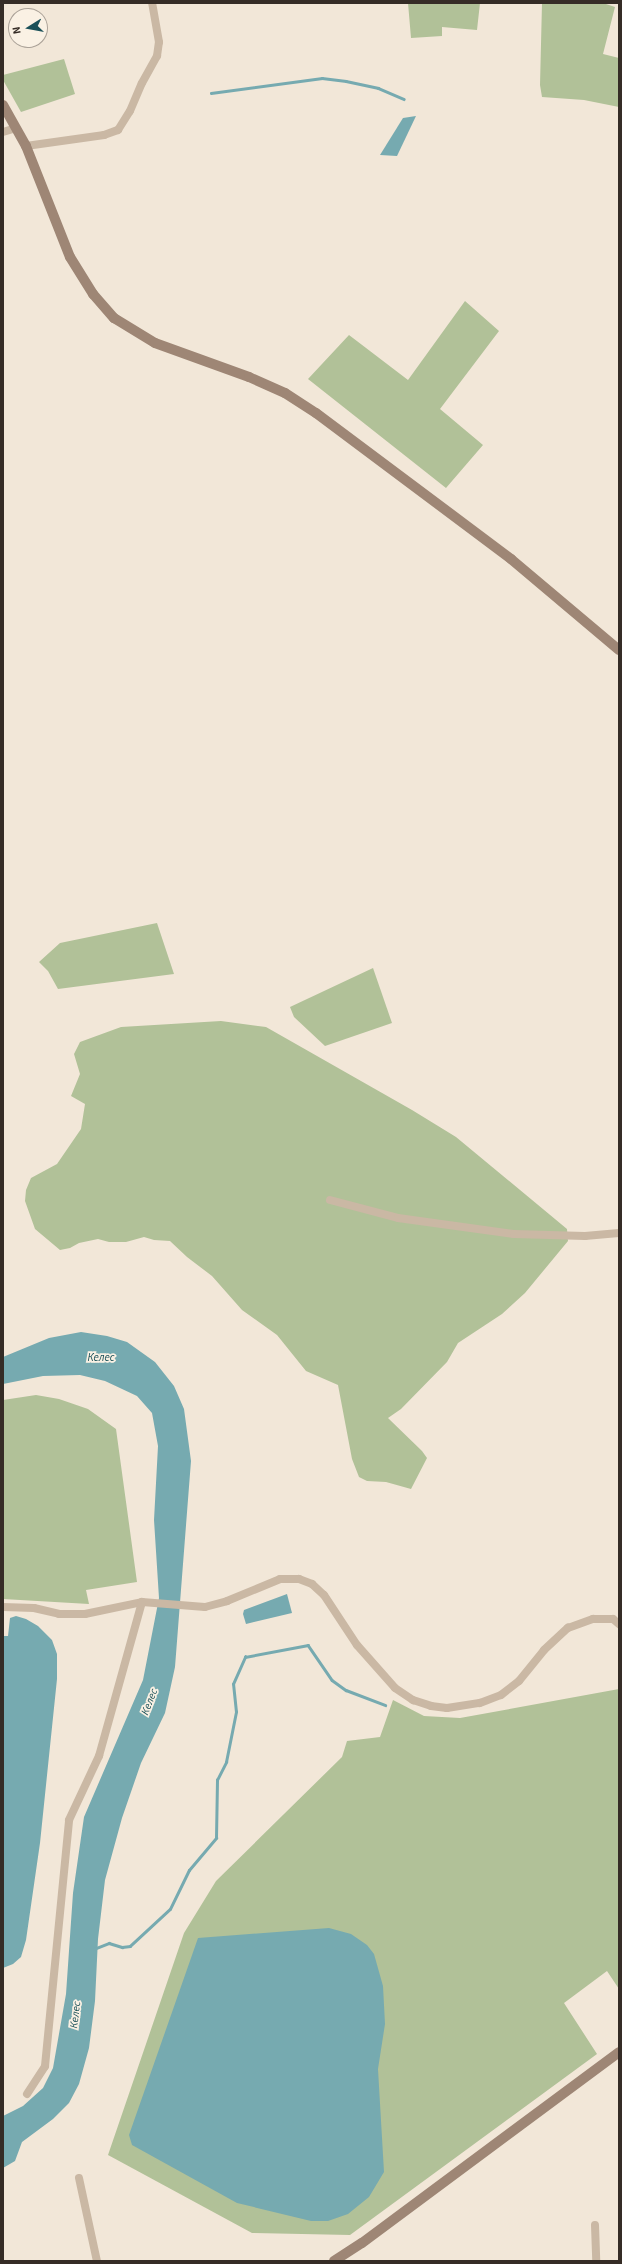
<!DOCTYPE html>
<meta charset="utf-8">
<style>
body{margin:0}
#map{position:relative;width:622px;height:2264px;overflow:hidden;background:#f2e7d8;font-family:"Source Sans 3",sans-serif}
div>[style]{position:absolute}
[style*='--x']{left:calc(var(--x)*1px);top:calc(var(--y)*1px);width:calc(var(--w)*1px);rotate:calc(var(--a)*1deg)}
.green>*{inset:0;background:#b1c198}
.water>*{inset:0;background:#76aab0}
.stream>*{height:2.5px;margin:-1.25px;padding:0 1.25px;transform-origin:1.25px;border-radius:1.25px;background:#76aab0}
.street>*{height:8px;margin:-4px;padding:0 4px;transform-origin:4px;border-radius:4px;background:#cab8a4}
.secondary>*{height:10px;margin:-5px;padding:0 5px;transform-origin:5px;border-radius:5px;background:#9e8675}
span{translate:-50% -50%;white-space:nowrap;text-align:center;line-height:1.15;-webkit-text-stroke:3.5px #faf1e4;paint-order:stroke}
.water-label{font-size:11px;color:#1a5058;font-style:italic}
.frame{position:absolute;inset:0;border:4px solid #352c26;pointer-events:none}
.north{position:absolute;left:8px;top:8px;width:40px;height:40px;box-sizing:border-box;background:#faf1e4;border:1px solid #aba298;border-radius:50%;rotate:259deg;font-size:11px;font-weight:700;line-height:16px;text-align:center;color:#352c26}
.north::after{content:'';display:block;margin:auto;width:14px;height:18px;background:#1a5058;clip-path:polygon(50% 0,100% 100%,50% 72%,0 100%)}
</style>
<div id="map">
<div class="green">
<i style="clip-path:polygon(408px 3px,480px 3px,477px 30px,442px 27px,442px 36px,411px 38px)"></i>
<i style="clip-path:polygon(542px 3px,603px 3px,615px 7px,603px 54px,619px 58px,619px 107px,584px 100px,542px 97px,540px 85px)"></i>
<i style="clip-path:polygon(64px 59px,75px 94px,21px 112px,3px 80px,3px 75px)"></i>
<i style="clip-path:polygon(465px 301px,499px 331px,440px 409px,483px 445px,446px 488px,308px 379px,349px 335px,408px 380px)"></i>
<i style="clip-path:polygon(157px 923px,174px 974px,58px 989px,48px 971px,39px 962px,60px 943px)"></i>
<i style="clip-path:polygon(373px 968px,392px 1023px,325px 1046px,294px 1017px,290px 1007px)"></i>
<i style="clip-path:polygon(221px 1021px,266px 1027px,412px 1110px,456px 1137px,567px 1229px,568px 1241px,525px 1293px,502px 1314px,458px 1343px,447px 1362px,401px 1409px,388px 1418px,422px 1451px,427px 1458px,411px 1489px,386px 1482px,367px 1481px,359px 1477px,352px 1459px,338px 1385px,306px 1371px,277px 1335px,242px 1310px,212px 1276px,187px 1257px,170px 1241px,154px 1240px,144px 1237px,126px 1242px,109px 1242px,98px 1239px,79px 1243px,70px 1248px,60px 1250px,35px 1229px,25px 1201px,26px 1190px,31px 1178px,57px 1164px,81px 1129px,85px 1104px,71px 1096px,80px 1074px,74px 1054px,80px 1042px,121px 1027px)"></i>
<i style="clip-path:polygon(36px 1395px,59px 1399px,88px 1409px,116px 1429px,137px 1582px,86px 1590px,89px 1604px,3px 1599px,3px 1400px)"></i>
<i style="clip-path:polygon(619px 1689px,619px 1989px,607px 1971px,564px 2003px,597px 2054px,350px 2235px,252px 2233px,108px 2155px,184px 1933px,216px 1881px,342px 1757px,347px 1741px,380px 1737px,393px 1700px,424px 1716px,460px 1718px)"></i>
</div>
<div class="water">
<i style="clip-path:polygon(416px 116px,397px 156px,380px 155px,403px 118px)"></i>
<i style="clip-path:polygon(81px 1332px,107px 1336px,127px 1342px,155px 1362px,174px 1386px,184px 1409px,191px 1461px,175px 1667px,165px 1713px,141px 1763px,122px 1818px,105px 1880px,98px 1939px,95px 2001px,89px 2048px,79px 2084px,69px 2103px,53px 2119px,22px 2142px,15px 2161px,3px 2168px,3px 2116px,23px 2106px,43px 2088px,53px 2068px,66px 1994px,73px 1893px,84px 1817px,143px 1680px,159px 1598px,154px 1520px,158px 1446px,152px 1413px,137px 1396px,105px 1381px,80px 1375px,43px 1376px,3px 1384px,3px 1357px,49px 1338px)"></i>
<i style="clip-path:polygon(287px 1594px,292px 1613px,246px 1624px,243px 1614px,244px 1610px)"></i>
<i style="clip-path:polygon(16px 1616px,26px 1619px,38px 1626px,52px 1640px,57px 1654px,57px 1679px,40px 1843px,26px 1940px,21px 1957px,13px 1964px,3px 1968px,3px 1636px,8px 1636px,10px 1618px)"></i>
<i style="clip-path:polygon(329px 1928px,351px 1934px,367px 1945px,374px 1954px,383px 1986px,385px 2024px,378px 2069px,384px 2172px,369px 2197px,348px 2214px,328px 2221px,311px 2221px,237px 2203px,132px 2145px,129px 2135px,198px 1938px)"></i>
</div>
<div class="stream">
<i style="--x:211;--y:93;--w:112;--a:-7.7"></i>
<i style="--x:322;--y:78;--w:24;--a:7"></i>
<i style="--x:346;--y:81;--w:33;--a:12"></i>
<i style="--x:378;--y:88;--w:28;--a:23"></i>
<i style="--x:94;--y:1949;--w:16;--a:-22"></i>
<i style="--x:109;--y:1943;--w:14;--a:17"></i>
<i style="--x:122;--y:1947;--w:8;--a:-7"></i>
<i style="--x:130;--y:1946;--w:54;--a:-42.8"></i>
<i style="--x:170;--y:1909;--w:43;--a:-64"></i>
<i style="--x:189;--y:1870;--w:42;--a:-49.8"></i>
<i style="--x:216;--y:1838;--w:58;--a:-89"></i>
<i style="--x:217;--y:1780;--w:20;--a:-63"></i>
<i style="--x:226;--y:1762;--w:51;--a:-78.7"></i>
<i style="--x:236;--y:1712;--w:28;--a:-96"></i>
<i style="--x:233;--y:1684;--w:30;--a:-66"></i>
<i style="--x:245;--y:1657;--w:64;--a:-10.8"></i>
<i style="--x:308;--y:1645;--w:42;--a:55.6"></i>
<i style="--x:332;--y:1680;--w:17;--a:36"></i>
<i style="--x:346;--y:1690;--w:42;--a:21"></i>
</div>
<div class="street">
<i style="--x:3;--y:132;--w:14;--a:-17"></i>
<i style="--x:26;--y:146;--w:79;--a:-8"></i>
<i style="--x:104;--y:135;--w:15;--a:-20"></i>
<i style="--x:118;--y:130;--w:22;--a:-58"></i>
<i style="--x:130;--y:111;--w:30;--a:-67"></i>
<i style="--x:142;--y:83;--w:31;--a:-61"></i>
<i style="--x:157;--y:56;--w:14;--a:-82"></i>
<i style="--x:159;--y:42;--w:40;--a:-100"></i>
<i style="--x:330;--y:1200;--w:70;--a:14.8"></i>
<i style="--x:398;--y:1218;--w:117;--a:7.9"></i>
<i style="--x:514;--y:1234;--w:71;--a:1.6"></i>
<i style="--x:585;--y:1236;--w:34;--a:-5"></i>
<i style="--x:3;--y:1607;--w:31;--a:2"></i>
<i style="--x:34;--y:1608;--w:26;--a:13"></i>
<i style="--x:59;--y:1614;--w:26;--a:0"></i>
<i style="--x:85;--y:1614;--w:58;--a:-11.9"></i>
<i style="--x:142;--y:1602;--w:63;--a:4.5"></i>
<i style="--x:205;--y:1607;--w:23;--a:-15"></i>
<i style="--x:227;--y:1601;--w:57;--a:-22.5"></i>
<i style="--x:280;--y:1579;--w:19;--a:0"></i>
<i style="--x:299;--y:1579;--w:14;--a:21"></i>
<i style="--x:312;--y:1584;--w:16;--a:43"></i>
<i style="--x:324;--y:1595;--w:60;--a:56.6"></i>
<i style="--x:357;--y:1645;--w:57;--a:48.5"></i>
<i style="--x:395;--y:1688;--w:22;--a:34"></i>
<i style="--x:413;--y:1700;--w:19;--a:18"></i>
<i style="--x:431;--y:1706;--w:16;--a:7"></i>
<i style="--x:447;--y:1708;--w:33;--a:-9"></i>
<i style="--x:480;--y:1703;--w:22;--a:-21"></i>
<i style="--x:501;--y:1695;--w:23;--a:-38"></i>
<i style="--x:519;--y:1681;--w:40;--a:-51"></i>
<i style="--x:544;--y:1650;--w:33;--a:-43"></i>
<i style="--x:568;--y:1628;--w:27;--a:-20"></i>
<i style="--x:593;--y:1619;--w:20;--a:0"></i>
<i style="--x:613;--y:1619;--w:8;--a:40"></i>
<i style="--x:27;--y:2094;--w:33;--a:-57"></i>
<i style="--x:45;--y:2066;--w:247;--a:-84.4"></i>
<i style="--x:69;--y:1820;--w:71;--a:-64.9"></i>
<i style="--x:99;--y:1756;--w:160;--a:-74.4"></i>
<i style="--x:79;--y:2178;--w:85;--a:77.8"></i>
<i style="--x:595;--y:2225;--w:36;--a:88"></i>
</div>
<div class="secondary">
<i style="--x:3;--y:105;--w:47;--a:60.7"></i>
<i style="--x:26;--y:146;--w:119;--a:68.4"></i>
<i style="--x:70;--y:257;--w:44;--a:58.1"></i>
<i style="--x:93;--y:294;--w:32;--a:49"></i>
<i style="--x:114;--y:318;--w:48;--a:31.4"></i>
<i style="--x:155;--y:343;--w:100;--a:19.9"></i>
<i style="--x:249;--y:377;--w:39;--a:24"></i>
<i style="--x:285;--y:393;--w:37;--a:33"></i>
<i style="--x:316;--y:413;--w:244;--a:36.8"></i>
<i style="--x:511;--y:559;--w:141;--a:40.1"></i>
<i style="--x:334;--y:2261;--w:33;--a:-33"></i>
<i style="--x:362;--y:2243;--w:320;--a:-36.6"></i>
</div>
<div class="water-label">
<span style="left:101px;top:1358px">Келес</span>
<span style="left:150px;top:1702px;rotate:-68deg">Келес</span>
<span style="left:76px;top:2015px;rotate:-83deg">Келес</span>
</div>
<div class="frame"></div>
<div class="north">N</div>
</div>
